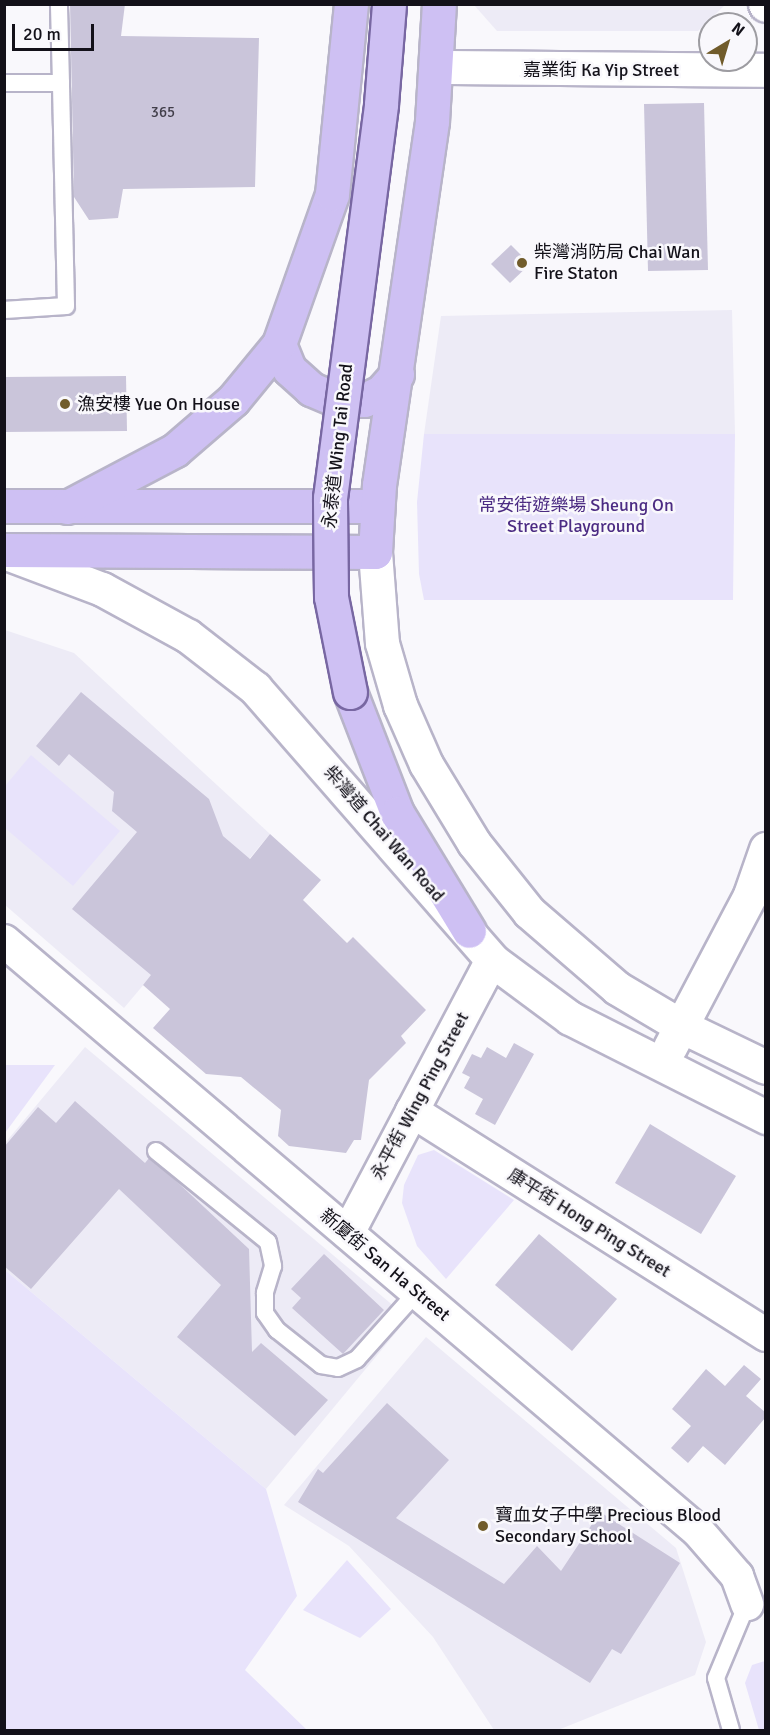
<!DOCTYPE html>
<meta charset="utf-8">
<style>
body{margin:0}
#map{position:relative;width:770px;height:1735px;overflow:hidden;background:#f9f8fc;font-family:Signika,"Noto Sans TC",sans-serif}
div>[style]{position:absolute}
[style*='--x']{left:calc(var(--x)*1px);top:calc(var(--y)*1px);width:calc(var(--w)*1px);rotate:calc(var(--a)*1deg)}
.built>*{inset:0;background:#edebf6}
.green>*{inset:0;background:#e8e3fb}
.building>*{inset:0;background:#cac5da}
.roads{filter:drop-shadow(2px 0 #b8b4c9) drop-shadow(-2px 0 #b8b4c9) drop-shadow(0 2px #b8b4c9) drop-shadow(0 -2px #b8b4c9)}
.lane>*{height:16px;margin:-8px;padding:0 8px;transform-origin:8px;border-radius:8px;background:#fff}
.street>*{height:32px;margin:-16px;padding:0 16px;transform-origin:16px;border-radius:16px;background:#fff}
.secondary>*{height:33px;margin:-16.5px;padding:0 16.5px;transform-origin:16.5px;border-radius:16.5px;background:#fff}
.primary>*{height:33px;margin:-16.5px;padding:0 16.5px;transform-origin:16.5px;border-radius:16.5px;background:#cec0f3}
.bridges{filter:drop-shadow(2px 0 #7867a2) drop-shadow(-2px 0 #7867a2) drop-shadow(0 2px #7867a2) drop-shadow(0 -2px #7867a2)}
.primary-bridge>*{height:33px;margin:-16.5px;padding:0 16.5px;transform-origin:16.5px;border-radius:16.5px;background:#cec0f3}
.dots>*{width:16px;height:16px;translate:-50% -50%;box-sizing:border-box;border:3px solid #f9f8fc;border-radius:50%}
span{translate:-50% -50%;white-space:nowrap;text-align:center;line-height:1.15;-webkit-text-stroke:5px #f9f8fc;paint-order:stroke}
.number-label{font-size:15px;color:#413e49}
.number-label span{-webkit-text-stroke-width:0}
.street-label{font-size:18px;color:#131119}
.poi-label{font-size:18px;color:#131119}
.left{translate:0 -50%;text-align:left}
.park-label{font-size:18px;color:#4c2c83}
.frame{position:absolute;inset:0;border:6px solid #131119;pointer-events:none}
.north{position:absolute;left:698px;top:12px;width:60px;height:60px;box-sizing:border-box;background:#f9f8fc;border:2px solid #9d9ca1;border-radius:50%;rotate:38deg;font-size:16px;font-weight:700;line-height:24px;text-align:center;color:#131119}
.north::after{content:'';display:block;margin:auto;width:21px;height:27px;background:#715c2b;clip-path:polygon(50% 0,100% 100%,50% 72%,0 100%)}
.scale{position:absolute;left:12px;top:24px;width:82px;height:27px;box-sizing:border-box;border:3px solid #131119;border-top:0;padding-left:8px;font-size:18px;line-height:21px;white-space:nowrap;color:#131119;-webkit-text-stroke:4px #f9f8fc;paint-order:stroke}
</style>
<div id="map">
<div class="built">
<i style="clip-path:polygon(474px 5px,474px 4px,725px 5px,698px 31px,497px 31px)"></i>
<i style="clip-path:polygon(732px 310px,735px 434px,424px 434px,441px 316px)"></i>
<i style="clip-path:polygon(5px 630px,74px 653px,270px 834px,124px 1008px,5px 905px)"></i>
<i style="clip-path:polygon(85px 1047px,408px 1318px,266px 1489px,5px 1270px,5px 1143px)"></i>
<i style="clip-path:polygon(426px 1337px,676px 1548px,706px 1642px,695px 1675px,558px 1730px,494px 1730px,433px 1637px,349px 1546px,284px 1505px)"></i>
</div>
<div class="green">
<i style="clip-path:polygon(424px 434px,735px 434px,733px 600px,424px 600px,419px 574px,417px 502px)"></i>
<i style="clip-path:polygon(31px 755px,120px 831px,73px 886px,5px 828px,5px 786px)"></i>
<i style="clip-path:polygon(5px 1065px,55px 1065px,5px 1133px,4px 1065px)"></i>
<i style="clip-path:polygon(434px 1150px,514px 1200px,446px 1279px,417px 1246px,402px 1203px,404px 1185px,418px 1155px)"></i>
<i style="clip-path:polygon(5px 1270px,266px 1489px,297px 1596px,245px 1670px,307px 1730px,5px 1730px)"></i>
<i style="clip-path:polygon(347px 1560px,391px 1609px,360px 1638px,303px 1610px)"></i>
<i style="clip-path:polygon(765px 1661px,765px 1730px,759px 1730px,745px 1683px,752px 1665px)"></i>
</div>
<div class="building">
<i style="clip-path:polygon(70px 4px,125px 4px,121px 36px,259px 38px,255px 187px,123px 189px,118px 218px,89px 220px,74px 197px)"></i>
<i style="clip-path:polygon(704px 103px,708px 270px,648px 271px,644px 104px)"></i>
<i style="clip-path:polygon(511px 245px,530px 264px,510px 283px,491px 264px)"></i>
<i style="clip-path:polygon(126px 376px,127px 431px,4px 432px,4px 377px)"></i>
<i style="clip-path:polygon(81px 692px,209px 799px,223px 836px,250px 859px,270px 834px,321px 880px,303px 900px,347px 943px,353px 937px,426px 1010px,401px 1036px,406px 1043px,369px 1080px,361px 1140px,354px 1140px,346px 1153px,289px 1146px,278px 1136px,281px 1110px,241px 1077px,206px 1074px,153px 1028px,170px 1009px,143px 985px,151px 975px,72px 909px,137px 832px,112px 811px,114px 792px,69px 754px,59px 766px,36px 746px)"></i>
<i style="clip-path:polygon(514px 1043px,534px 1054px,495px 1125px,475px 1114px,483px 1099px,464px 1088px,470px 1077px,462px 1073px,472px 1054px,481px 1058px,487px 1047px,506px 1058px)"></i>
<i style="clip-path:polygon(75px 1101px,145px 1163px,149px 1158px,174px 1179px,249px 1249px,252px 1352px,261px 1343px,328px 1400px,295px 1436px,177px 1337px,221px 1285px,119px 1189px,31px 1289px,4px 1266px,4px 1147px,38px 1107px,56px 1123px)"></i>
<i style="clip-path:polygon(650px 1124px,736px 1176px,701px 1234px,615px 1183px)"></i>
<i style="clip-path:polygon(539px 1234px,617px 1299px,572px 1351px,495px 1285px)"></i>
<i style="clip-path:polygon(324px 1254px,384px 1310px,343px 1354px,292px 1308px,301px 1298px,291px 1289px)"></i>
<i style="clip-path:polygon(744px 1365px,761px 1379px,746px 1396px,765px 1412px,765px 1418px,725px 1465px,703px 1446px,688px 1463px,671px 1448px,691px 1426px,672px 1409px,706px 1369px,725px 1386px)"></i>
<i style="clip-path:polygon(387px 1403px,449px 1460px,396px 1518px,504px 1584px,537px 1546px,561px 1571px,600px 1512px,680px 1563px,621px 1654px,612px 1649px,590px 1683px,298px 1502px,318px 1469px,323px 1473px)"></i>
</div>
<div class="roads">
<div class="lane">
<i style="--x:4;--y:83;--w:57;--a:0"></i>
<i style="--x:61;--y:83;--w:79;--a:-91.5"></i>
<i style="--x:4;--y:310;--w:62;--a:-3.7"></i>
<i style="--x:66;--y:306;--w:223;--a:-91.3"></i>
<i style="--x:156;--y:1151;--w:144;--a:39.1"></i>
<i style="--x:268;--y:1242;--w:25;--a:78"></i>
<i style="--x:273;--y:1266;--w:28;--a:107"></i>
<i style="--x:265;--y:1293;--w:20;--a:90"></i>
<i style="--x:265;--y:1313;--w:21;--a:55"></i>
<i style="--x:277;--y:1330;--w:56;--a:38.5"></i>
<i style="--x:321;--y:1365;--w:17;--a:10"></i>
<i style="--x:338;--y:1368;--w:21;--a:-25"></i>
<i style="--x:357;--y:1359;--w:90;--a:-48.2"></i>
<i style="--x:731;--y:1730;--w:54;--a:-106.1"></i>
<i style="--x:716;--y:1678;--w:80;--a:-67.3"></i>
</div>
<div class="street">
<i style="--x:765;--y:4;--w:2;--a:63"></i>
<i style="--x:4;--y:941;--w:911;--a:40.37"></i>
<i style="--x:698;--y:1531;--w:60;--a:49.1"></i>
<i style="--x:737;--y:1576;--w:30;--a:70"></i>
<i style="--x:412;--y:1111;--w:419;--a:32.3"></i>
<i style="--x:348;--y:1233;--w:309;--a:-62.2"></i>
</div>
<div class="secondary">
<i style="--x:437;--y:67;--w:329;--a:0.5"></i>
<i style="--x:4;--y:552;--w:105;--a:20.7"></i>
<i style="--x:102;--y:589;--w:98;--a:28.7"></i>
<i style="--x:188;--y:636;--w:85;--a:37.8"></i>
<i style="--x:255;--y:688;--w:361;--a:48.9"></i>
<i style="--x:492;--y:960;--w:97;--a:36.6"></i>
<i style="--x:570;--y:1018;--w:220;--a:26.8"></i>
<i style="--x:375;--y:552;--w:91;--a:85.6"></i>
<i style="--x:382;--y:643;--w:65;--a:73.8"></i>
<i style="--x:400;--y:705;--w:64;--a:66.2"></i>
<i style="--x:426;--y:764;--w:92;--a:58.7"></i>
<i style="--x:474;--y:843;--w:88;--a:51.4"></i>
<i style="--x:529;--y:912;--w:116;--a:40.8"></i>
<i style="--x:617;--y:988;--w:74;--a:30.7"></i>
<i style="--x:681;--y:1026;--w:94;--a:25.8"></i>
<i style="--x:670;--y:1047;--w:172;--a:-62.2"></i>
<i style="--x:750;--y:895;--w:49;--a:-70.8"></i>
</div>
<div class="primary">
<i style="--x:279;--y:344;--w:27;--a:68"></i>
<i style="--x:289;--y:369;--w:30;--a:42"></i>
<i style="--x:311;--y:389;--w:25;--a:23"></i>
<i style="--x:334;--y:399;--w:30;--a:2"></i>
<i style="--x:364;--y:400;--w:19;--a:-25"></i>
<i style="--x:381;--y:392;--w:24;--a:-48"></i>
<i style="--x:4;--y:506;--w:372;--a:0"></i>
<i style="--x:67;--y:507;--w:122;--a:-27.8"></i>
<i style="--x:175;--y:450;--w:77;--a:-40.8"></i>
<i style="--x:233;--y:400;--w:72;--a:-50.6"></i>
<i style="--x:279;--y:344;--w:159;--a:-70.5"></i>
<i style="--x:332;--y:194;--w:191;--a:-84.3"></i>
<i style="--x:4;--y:550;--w:371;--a:0.3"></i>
<i style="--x:375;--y:552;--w:67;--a:-86.6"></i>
<i style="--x:379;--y:485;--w:368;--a:-81.7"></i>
<i style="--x:432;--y:121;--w:117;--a:-86.6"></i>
<i style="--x:350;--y:692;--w:130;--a:68.8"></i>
<i style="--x:397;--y:813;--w:138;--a:58.6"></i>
</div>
</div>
<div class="bridges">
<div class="primary-bridge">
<i style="--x:350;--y:692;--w:97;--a:-101.3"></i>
<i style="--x:331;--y:597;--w:99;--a:-90.6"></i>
<i style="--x:330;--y:498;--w:397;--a:-82.6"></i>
<i style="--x:381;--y:104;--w:100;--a:-85.4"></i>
</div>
</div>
<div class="dots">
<i style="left:522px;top:263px;background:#715c2b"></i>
<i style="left:65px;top:404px;background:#715c2b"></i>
<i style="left:483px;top:1526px;background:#715c2b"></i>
</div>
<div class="number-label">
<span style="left:163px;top:113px">365</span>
</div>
<div class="street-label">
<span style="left:601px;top:70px">嘉業街 Ka Yip Street</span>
<span style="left:338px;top:446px;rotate:-84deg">永泰道 Wing Tai Road</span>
<span style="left:384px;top:834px;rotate:49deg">柴灣道 Chai Wan Road</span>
<span style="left:420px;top:1096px;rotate:-62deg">永平街 Wing Ping Street</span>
<span style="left:589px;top:1223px;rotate:32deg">康平街 Hong Ping Street</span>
<span style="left:385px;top:1265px;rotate:40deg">新廈街 San Ha Street</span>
</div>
<div class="poi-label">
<span class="left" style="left:534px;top:263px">柴灣消防局 Chai Wan<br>Fire Staton</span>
<span class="left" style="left:77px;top:404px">漁安樓 Yue On House</span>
<span class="left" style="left:495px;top:1526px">寶血女子中學 Precious Blood<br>Secondary School</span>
</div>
<div class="park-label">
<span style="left:576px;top:516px">常安街遊樂場 Sheung On<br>Street Playground</span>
</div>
<div class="frame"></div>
<div class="north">N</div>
<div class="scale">20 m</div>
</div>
